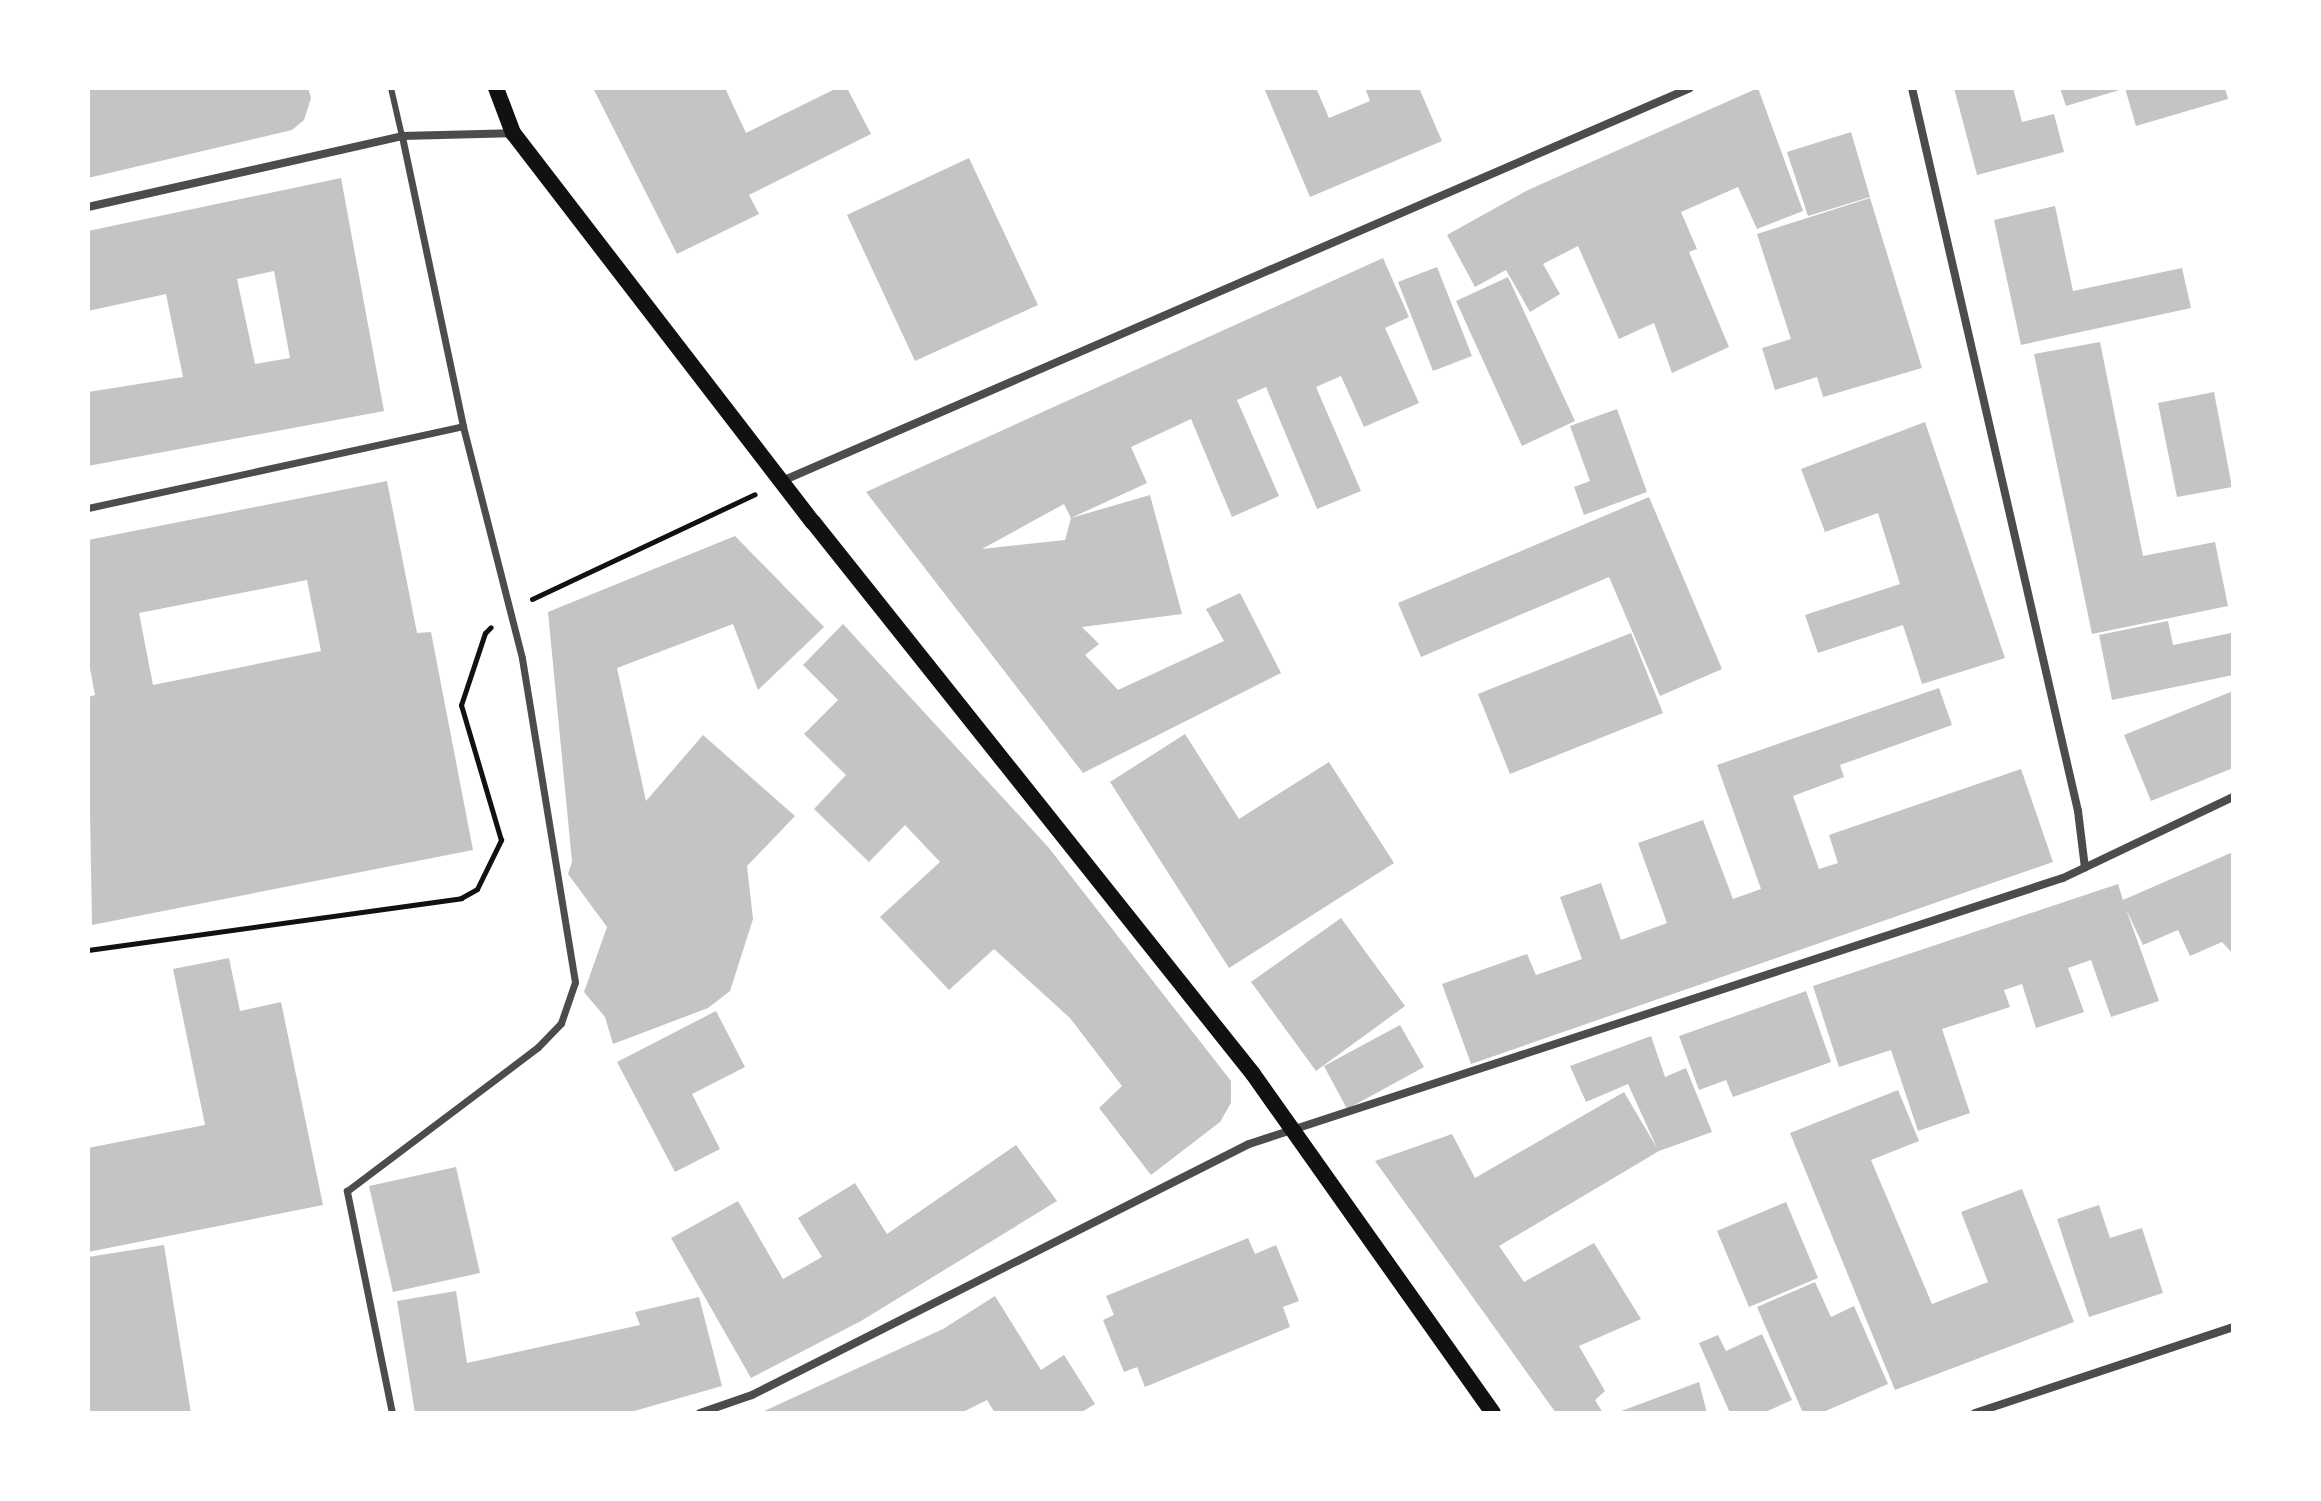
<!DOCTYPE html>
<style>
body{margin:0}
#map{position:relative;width:2321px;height:1501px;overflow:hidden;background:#fff;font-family:"Fira Sans Condensed",sans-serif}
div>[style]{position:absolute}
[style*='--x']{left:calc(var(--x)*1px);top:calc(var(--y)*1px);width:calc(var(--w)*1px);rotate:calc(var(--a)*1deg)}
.building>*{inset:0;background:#c4c4c4}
.path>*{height:5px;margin:-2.5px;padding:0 2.5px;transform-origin:2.5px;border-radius:2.5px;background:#111}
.service>*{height:6px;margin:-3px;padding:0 3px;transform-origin:3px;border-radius:3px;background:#4c4c4c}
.pedestrian>*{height:7px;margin:-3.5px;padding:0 3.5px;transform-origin:3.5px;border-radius:3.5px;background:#4c4c4c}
.minor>*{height:8px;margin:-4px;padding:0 4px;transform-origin:4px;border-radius:4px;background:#4c4c4c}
.secondary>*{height:16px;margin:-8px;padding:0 8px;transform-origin:8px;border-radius:8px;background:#111}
span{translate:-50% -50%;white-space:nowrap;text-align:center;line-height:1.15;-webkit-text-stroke:7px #fff;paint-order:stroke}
.frame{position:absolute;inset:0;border:90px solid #fff;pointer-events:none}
</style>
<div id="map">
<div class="building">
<i style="clip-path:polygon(88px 88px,308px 88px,311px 98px,304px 120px,292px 130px,88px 178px)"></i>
<i style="clip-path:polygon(593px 88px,725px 88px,746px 133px,837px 88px,847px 88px,871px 134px,749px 195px,759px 214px,677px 254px)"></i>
<i style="clip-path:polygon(1264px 88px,1316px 88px,1329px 118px,1370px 101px,1365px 88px,1419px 88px,1442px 141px,1310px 197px)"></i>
<i style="clip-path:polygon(1758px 88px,1803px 211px,1757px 229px,1738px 187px,1681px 212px,1697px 249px,1689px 252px,1729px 347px,1672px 373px,1654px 323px,1619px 339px,1578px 246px,1543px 264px,1560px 294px,1530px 312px,1506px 270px,1475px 287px,1447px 235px,1528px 190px)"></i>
<i style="clip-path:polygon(1954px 88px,2013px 88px,2022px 122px,2054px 114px,2064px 152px,1977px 175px)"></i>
<i style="clip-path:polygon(2060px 88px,2123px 88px,2123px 89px,2066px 106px)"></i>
<i style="clip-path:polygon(2125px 88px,2225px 88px,2228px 99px,2136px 126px)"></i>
<i style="clip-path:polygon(1851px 132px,1870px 197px,1808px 216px,1787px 152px)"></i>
<i style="clip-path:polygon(969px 158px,1038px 305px,915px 361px,847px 215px)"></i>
<i style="clip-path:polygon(evenodd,341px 178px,384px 411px,88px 466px,88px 392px,183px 377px,166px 294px,88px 311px,88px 231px,341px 178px,274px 271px,290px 358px,255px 364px,237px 279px,274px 271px)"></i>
<i style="clip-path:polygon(1870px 198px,1922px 368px,1823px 397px,1817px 377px,1775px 390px,1762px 348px,1791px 339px,1757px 234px)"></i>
<i style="clip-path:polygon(2055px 206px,2073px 291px,2182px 268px,2191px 308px,2021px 345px,1994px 220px)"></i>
<i style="clip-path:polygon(1383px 258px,1409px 317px,1385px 328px,1419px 403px,1364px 427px,1341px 376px,1316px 387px,1361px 491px,1317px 509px,1266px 387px,1237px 400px,1279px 496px,1232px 517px,1191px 419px,1131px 447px,1147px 483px,1071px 518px,1064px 504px,982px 549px,1065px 540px,1071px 518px,1150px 495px,1182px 614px,1082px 627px,1099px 644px,1085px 655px,1118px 690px,1224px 641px,1206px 609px,1240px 593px,1281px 673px,1083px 773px,866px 492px)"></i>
<i style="clip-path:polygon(1437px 267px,1472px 356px,1433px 371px,1398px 282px)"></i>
<i style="clip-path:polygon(1508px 277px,1575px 421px,1522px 446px,1456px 301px)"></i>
<i style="clip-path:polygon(2100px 342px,2143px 556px,2215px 542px,2228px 606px,2092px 634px,2034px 354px)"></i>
<i style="clip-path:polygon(2214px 392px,2232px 487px,2177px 497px,2158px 403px)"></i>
<i style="clip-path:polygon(1617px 409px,1647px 492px,1584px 515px,1574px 487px,1590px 481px,1570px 426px)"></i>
<i style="clip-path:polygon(1925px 422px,2005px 658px,1922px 684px,1903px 625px,1818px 653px,1805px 615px,1900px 584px,1878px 513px,1825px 532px,1801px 469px)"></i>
<i style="clip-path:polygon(evenodd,387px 481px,417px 633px,431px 632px,473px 850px,92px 925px,88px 697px,95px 695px,88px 658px,88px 540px,387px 481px,307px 580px,321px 651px,153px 685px,139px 613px,307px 580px)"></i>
<i style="clip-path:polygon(1649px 497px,1722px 669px,1660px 696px,1609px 577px,1421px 657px,1398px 603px)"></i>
<i style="clip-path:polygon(735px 536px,824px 627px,758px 690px,733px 624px,617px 668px,646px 801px,703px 735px,795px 816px,747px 866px,753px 919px,730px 991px,708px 1008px,613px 1044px,605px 1017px,584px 992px,607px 927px,568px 874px,572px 862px,548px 612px)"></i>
<i style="clip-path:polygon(2168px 621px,2173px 645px,2231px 633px,2233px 675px,2112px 700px,2099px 635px)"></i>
<i style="clip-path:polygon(843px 624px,1049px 848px,1231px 1081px,1231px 1103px,1220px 1122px,1151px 1175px,1099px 1108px,1122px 1086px,1070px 1018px,994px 949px,949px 990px,880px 917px,940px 862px,905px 825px,869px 862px,814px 809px,846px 775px,804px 734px,838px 700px,803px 665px)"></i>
<i style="clip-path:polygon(1631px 633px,1663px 713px,1510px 774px,1478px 694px)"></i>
<i style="clip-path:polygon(1939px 688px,1952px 725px,1840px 765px,1844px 777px,1793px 796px,1819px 869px,1838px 863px,1829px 835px,2021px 769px,2053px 862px,1471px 1064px,1442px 984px,1527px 954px,1536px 975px,1582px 959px,1560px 897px,1601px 883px,1621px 940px,1667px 923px,1638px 843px,1703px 820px,1733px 899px,1761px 889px,1717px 765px)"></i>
<i style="clip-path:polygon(2233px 691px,2233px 768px,2151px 801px,2124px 735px)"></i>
<i style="clip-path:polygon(1185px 734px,1239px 819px,1329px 762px,1394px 863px,1229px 968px,1110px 782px)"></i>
<i style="clip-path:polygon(2233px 852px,2233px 954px,2222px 942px,2190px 956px,2178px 930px,2143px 945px,2126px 909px,2159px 1001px,2111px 1017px,2091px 960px,2068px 968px,2084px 1012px,2036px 1028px,2022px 984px,2004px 990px,2010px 1007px,1942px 1029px,1970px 1113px,1918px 1131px,1891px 1050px,1839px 1067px,1813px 986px,2118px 884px,2123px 900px)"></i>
<i style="clip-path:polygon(1341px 918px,1405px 1006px,1316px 1071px,1251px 982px)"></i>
<i style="clip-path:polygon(229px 958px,240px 1011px,281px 1002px,323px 1205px,88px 1252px,88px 1148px,205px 1125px,173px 969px)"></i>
<i style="clip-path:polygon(1806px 991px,1831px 1062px,1733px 1097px,1726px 1080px,1699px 1090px,1679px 1036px)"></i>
<i style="clip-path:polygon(716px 1011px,745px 1067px,692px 1094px,720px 1149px,675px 1172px,617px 1062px)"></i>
<i style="clip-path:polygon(1400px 1025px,1424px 1067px,1347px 1109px,1324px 1066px)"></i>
<i style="clip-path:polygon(1651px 1036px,1665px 1077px,1686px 1068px,1712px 1132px,1659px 1151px,1499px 1246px,1524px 1282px,1594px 1243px,1641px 1319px,1579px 1346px,1605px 1391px,1595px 1400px,1603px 1413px,1556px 1413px,1375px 1161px,1452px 1134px,1475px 1178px,1624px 1092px,1657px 1148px,1628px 1084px,1586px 1102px,1570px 1066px)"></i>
<i style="clip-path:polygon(1898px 1090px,1919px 1141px,1871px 1160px,1932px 1304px,1988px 1282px,1961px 1212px,2022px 1189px,2074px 1322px,1895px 1390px,1790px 1133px)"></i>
<i style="clip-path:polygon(1016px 1145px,1057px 1201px,861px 1321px,751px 1378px,671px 1238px,738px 1201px,783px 1279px,822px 1257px,798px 1218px,855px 1183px,887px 1234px)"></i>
<i style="clip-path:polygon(456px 1167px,480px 1273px,393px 1292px,369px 1186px)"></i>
<i style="clip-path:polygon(1786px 1202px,1818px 1278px,1749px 1307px,1717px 1231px)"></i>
<i style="clip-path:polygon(2099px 1205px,2110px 1238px,2142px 1228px,2163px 1293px,2089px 1317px,2057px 1219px)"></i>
<i style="clip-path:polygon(1248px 1238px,1255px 1254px,1276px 1245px,1299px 1301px,1283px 1307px,1290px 1327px,1145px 1387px,1137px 1367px,1124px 1372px,1103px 1320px,1114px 1315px,1106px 1296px)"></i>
<i style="clip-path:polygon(164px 1245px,191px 1413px,88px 1413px,88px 1257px)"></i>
<i style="clip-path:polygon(1815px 1282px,1831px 1317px,1854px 1306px,1888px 1384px,1821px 1413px,1803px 1413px,1757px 1307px)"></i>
<i style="clip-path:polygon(456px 1291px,467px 1363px,640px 1325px,635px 1312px,699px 1297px,722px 1386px,627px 1413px,415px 1413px,397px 1301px)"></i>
<i style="clip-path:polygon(995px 1296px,1041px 1370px,1064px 1355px,1095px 1404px,1080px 1413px,995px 1413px,987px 1400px,961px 1413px,760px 1413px,943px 1329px)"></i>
<i style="clip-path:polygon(1762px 1334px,1792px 1400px,1763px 1413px,1730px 1413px,1699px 1343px,1718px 1335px,1726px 1351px)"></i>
<i style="clip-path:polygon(1699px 1382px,1707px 1413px,1616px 1413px)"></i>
</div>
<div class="path">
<i style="--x:532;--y:599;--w:246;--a:-25.2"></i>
<i style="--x:88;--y:950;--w:377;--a:-7.9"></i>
<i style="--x:461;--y:898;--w:18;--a:-29"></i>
<i style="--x:477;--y:889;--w:55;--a:-63.9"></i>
<i style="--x:501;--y:840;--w:141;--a:-106.5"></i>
<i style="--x:461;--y:705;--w:76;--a:-71.6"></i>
<i style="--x:485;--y:633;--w:8;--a:-45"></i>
</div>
<div class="service">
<i style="--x:391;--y:88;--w:49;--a:77.1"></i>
</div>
<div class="pedestrian">
<i style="--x:88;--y:508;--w:384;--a:-12.3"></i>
<i style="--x:392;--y:1413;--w:227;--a:-101.5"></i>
<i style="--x:347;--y:1191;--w:239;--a:-37"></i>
<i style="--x:538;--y:1047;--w:33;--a:-46"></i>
<i style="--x:561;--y:1023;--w:43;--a:-71.1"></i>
<i style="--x:575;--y:982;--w:328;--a:-99.3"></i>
<i style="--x:522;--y:658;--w:239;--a:-104.3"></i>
<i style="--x:463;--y:426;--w:296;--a:-101.9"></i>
</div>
<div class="minor">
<i style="--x:1912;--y:88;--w:742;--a:77.07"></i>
<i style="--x:2078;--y:811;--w:57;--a:83"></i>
<i style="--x:88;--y:207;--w:322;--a:-12.7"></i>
<i style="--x:402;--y:136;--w:111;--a:-1.5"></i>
<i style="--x:782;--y:481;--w:989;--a:-23.4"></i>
<i style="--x:700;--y:1413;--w:55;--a:-19.1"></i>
<i style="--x:752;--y:1395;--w:557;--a:-26.8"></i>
<i style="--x:1249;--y:1144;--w:856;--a:-18.1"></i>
<i style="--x:2063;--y:878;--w:188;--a:-25.5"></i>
<i style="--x:1975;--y:1413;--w:272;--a:-18.4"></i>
</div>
<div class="secondary">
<i style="--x:496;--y:88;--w:48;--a:69.3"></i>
<i style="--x:513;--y:133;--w:491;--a:52.4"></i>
<i style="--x:813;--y:522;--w:706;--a:51.44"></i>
<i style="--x:1253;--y:1074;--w:415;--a:54.7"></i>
</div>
<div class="frame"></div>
</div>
